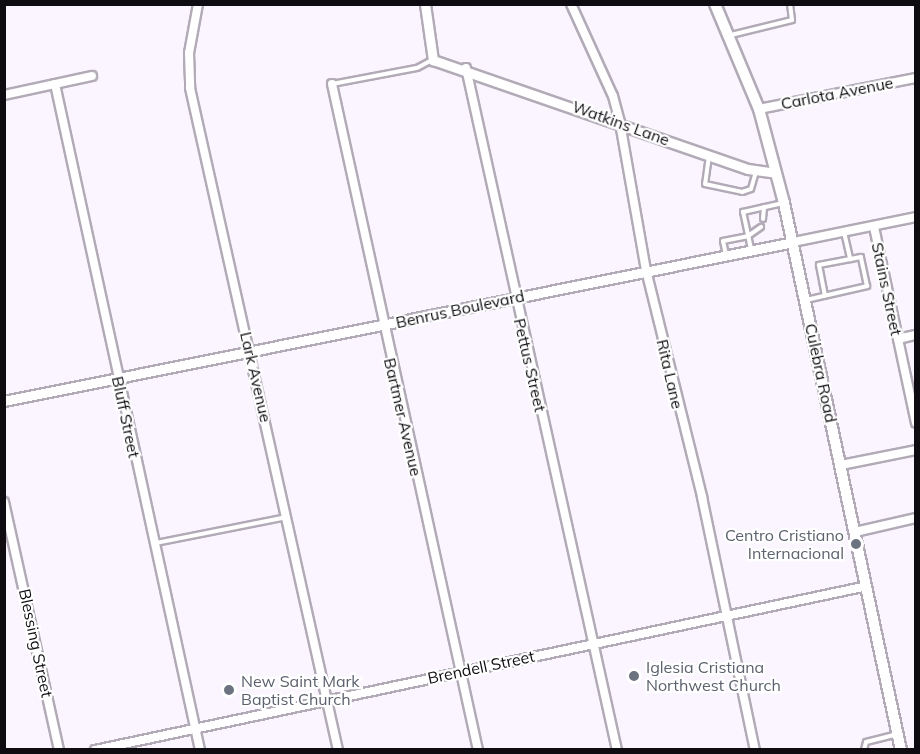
<!DOCTYPE html>
<style>
body{margin:0}
#map{position:relative;width:920px;height:754px;overflow:hidden;background:#fbf5ff;font-family:Mulish,sans-serif}
div>[style]{position:absolute}
[style*='--x']{left:calc(var(--x)*1px);top:calc(var(--y)*1px);width:calc(var(--w)*1px);rotate:calc(var(--a)*1deg)}
.roads{filter:drop-shadow(2px 0 #b2abb7) drop-shadow(-2px 0 #b2abb7) drop-shadow(0 2px #b2abb7) drop-shadow(0 -2px #b2abb7)}
.service>*{height:4px;margin:-2px;padding:0 2px;transform-origin:2px;border-radius:2px;background:#fff}
.minor>*{height:8px;margin:-4px;padding:0 4px;transform-origin:4px;border-radius:4px;background:#fff}
.tertiary>*{height:9px;margin:-4.5px;padding:0 4.5px;transform-origin:4.5px;border-radius:4.5px;background:#fff}
.secondary>*{height:10px;margin:-5px;padding:0 5px;transform-origin:5px;border-radius:5px;background:#fff}
.dots>*{width:16px;height:16px;translate:-50% -50%;box-sizing:border-box;border:3px solid #fff;border-radius:50%}
span{translate:-50% -50%;white-space:nowrap;text-align:center;line-height:1.15;-webkit-text-stroke:4.5px #fff;paint-order:stroke}
.street-label{font-size:16px;color:#0e0c10}
.worship-label{font-size:16px;color:#5b616d}
.right{translate:-100% -50%;text-align:right}
.left{translate:0 -50%;text-align:left}
.frame{position:absolute;inset:0;border:6px solid #0e0c10;pointer-events:none}
</style>
<div id="map">
<div class="roads">
<div class="service">
<i style="--x:731;--y:35;--w:63;--a:-13.8"></i>
<i style="--x:792;--y:20;--w:16;--a:-97"></i>
<i style="--x:332;--y:84;--w:86;--a:-10.7"></i>
<i style="--x:417;--y:68;--w:17;--a:-28"></i>
<i style="--x:709;--y:156;--w:28;--a:98"></i>
<i style="--x:705;--y:184;--w:38;--a:12"></i>
<i style="--x:742;--y:192;--w:9;--a:-18"></i>
<i style="--x:751;--y:189;--w:19;--a:-74"></i>
<i style="--x:763;--y:219;--w:12;--a:-85"></i>
<i style="--x:844;--y:232;--w:28;--a:77"></i>
<i style="--x:751;--y:249;--w:38;--a:-102"></i>
<i style="--x:743;--y:212;--w:41;--a:-12.7"></i>
<i style="--x:726;--y:255;--w:14;--a:-102"></i>
<i style="--x:723;--y:241;--w:25;--a:-11"></i>
<i style="--x:748;--y:236;--w:16;--a:-35"></i>
<i style="--x:806;--y:300;--w:63;--a:-12.9"></i>
<i style="--x:867;--y:286;--w:30;--a:-102"></i>
<i style="--x:861;--y:257;--w:43;--a:169.2"></i>
<i style="--x:819;--y:265;--w:31;--a:79"></i>
<i style="--x:156;--y:543;--w:134;--a:-11.2"></i>
<i style="--x:864;--y:750;--w:8;--a:-76"></i>
<i style="--x:866;--y:742;--w:32;--a:-14"></i>
</div>
<div class="minor">
<i style="--x:198;--y:4;--w:50;--a:100.4"></i>
<i style="--x:189;--y:53;--w:35;--a:88"></i>
<i style="--x:190;--y:88;--w:678;--a:77.4"></i>
<i style="--x:571;--y:4;--w:101;--a:65.5"></i>
<i style="--x:613;--y:96;--w:28;--a:75"></i>
<i style="--x:620;--y:123;--w:149;--a:80"></i>
<i style="--x:646;--y:270;--w:234;--a:76.1"></i>
<i style="--x:702;--y:497;--w:258;--a:78.2"></i>
<i style="--x:466;--y:68;--w:699;--a:77.52"></i>
<i style="--x:55;--y:84;--w:682;--a:77.72"></i>
<i style="--x:332;--y:84;--w:682;--a:77.64"></i>
<i style="--x:4;--y:95;--w:90;--a:-12.2"></i>
<i style="--x:759;--y:109;--w:160;--a:-11.2"></i>
<i style="--x:874;--y:227;--w:200;--a:77.9"></i>
<i style="--x:793;--y:242;--w:126;--a:-11.5"></i>
<i style="--x:898;--y:339;--w:18;--a:-13"></i>
<i style="--x:841;--y:465;--w:76;--a:-11.3"></i>
<i style="--x:4;--y:502;--w:254;--a:77.5"></i>
<i style="--x:855;--y:532;--w:63;--a:-12.9"></i>
<i style="--x:95;--y:750;--w:789;--a:-11.99"></i>
</div>
<div class="tertiary">
<i style="--x:425;--y:4;--w:57;--a:81.9"></i>
<i style="--x:433;--y:60;--w:333;--a:19.1"></i>
<i style="--x:748;--y:169;--w:28;--a:8"></i>
<i style="--x:4;--y:401;--w:805;--a:-11.39"></i>
</div>
<div class="secondary">
<i style="--x:715;--y:4;--w:114;--a:67.3"></i>
<i style="--x:759;--y:109;--w:97;--a:75.1"></i>
<i style="--x:784;--y:203;--w:559;--a:77.93"></i>
</div>
</div>
<div class="dots">
<i style="left:856px;top:544px;background:#6b7280"></i>
<i style="left:634px;top:676px;background:#6b7280"></i>
<i style="left:229px;top:690px;background:#6b7280"></i>
</div>
<div class="street-label">
<span style="left:837px;top:93px;rotate:-11deg">Carlota Avenue</span>
<span style="left:621px;top:123px;rotate:20deg">Watkins Lane</span>
<span style="left:887px;top:289px;rotate:78deg">Stains Street</span>
<span style="left:460px;top:309px;rotate:-12deg">Benrus Boulevard</span>
<span style="left:530px;top:365px;rotate:77deg">Pettus Street</span>
<span style="left:821px;top:373px;rotate:78deg">Culebra Road</span>
<span style="left:670px;top:374px;rotate:77deg">Rita Lane</span>
<span style="left:256px;top:377px;rotate:77deg">Lark Avenue</span>
<span style="left:126px;top:417px;rotate:78deg">Bluff Street</span>
<span style="left:403px;top:417px;rotate:77deg">Bartmer Avenue</span>
<span style="left:36px;top:643px;rotate:78deg">Blessing Street</span>
<span style="left:481px;top:667px;rotate:-12deg">Brendell Street</span>
</div>
<div class="worship-label">
<span class="right" style="left:844px;top:544px">Centro Cristiano<br>Internacional</span>
<span class="left" style="left:646px;top:676px">Iglesia Cristiana<br>Northwest Church</span>
<span class="left" style="left:241px;top:690px">New Saint Mark<br>Baptist Church</span>
</div>
<div class="frame"></div>
</div>
